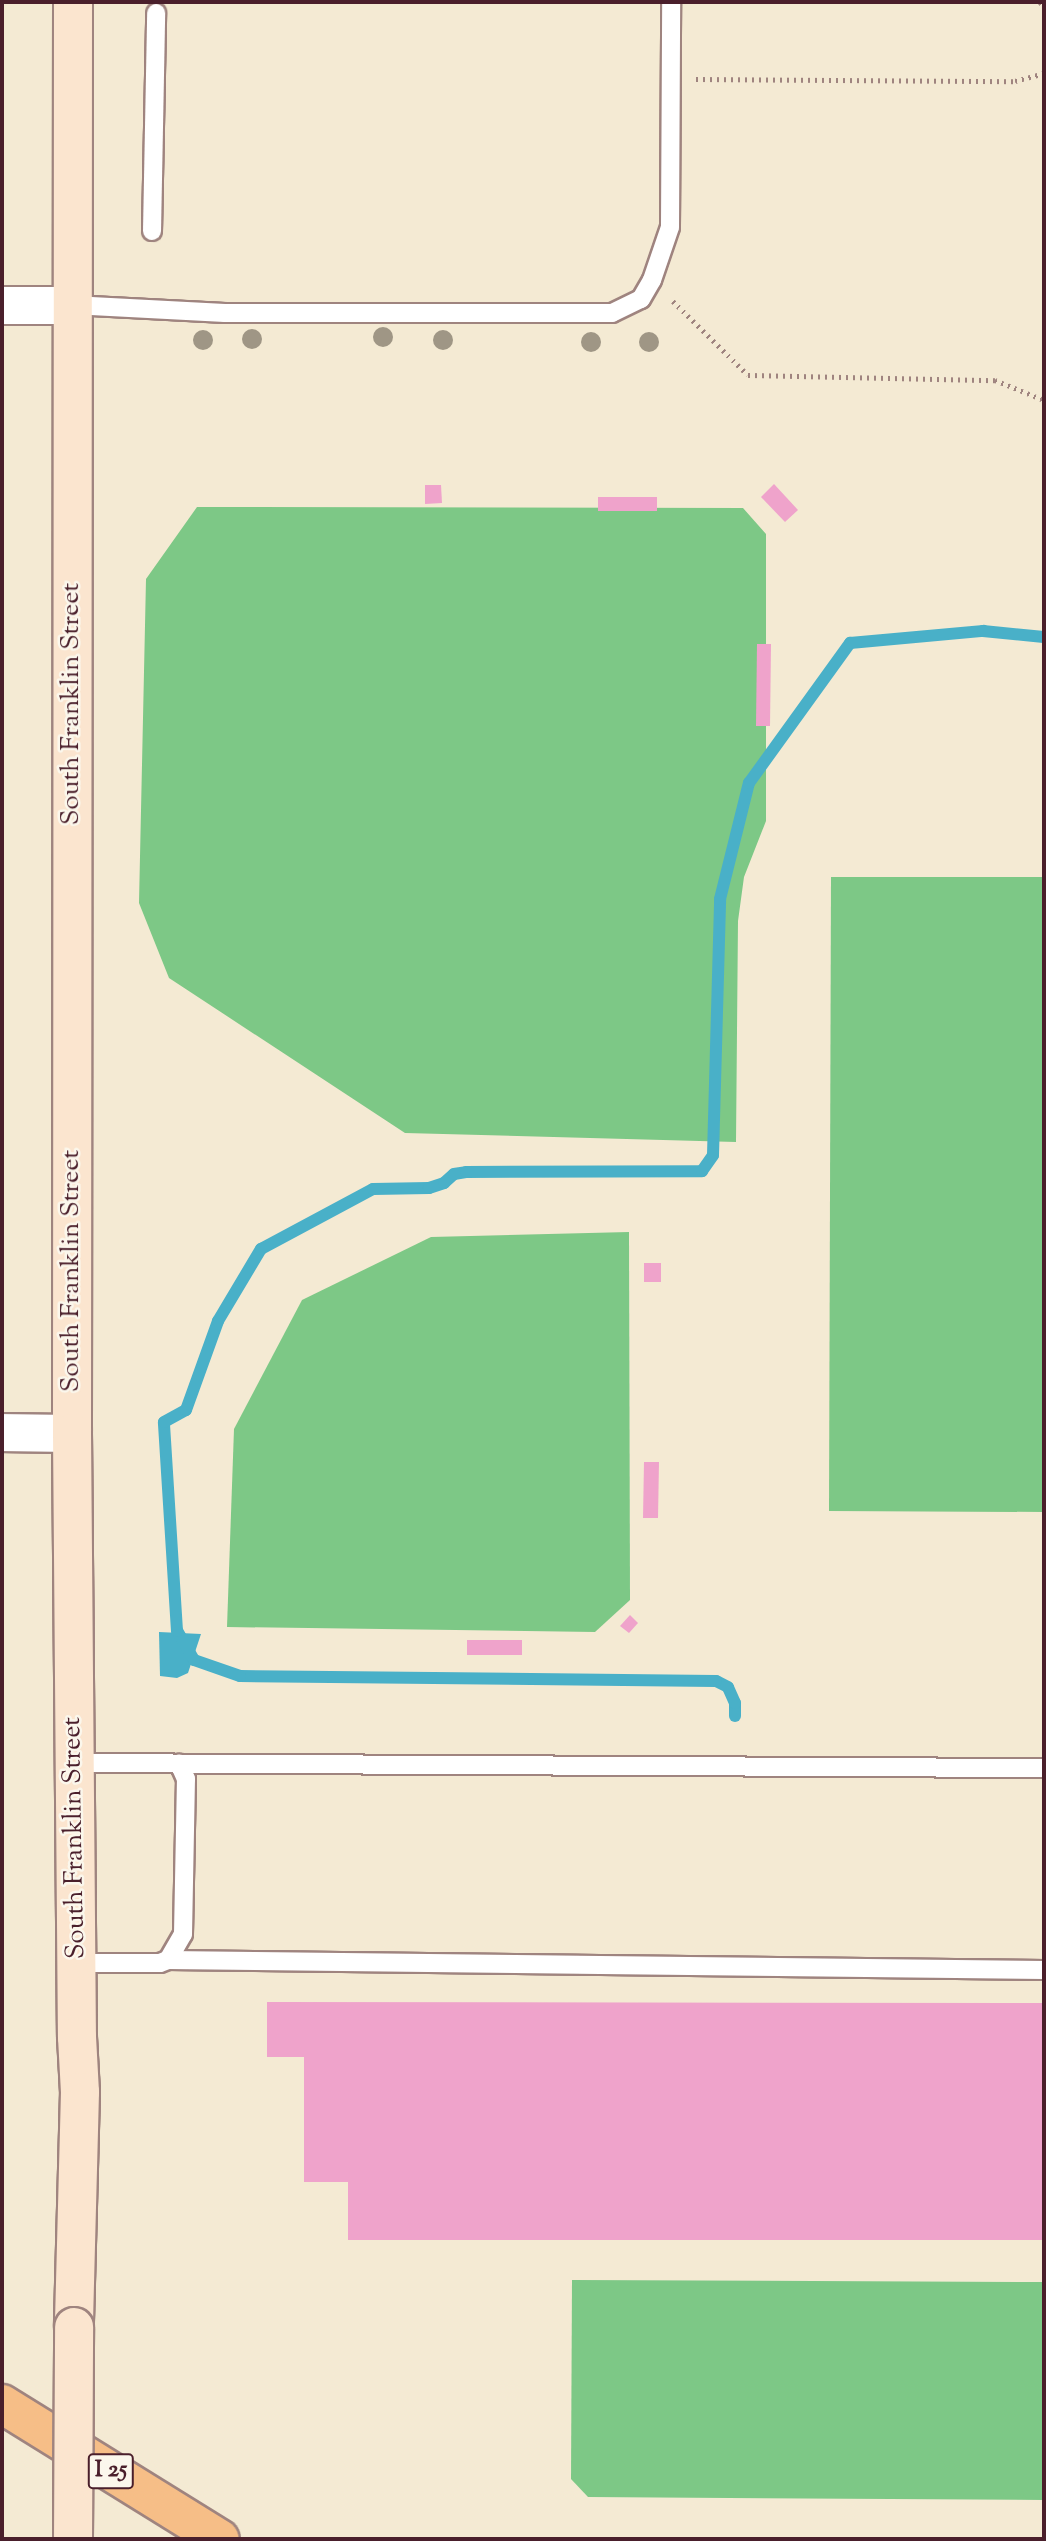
<!DOCTYPE html>
<style>
body{margin:0}
#map{position:relative;width:1046px;height:2541px;overflow:hidden;background:#f4ead3;font-family:"Sorts Mill Goudy",serif}
div>[style]{position:absolute}
[style*='--x']{left:calc(var(--x)*1px);top:calc(var(--y)*1px);width:calc(var(--w)*1px);rotate:calc(var(--a)*1deg)}
.green>*{inset:0;background:#7dc886}
.water>*{inset:0;background:#49b0c8}
.stream>*{height:12px;margin:-6px;padding:0 6px;transform-origin:6px;border-radius:6px;background:#49b0c8}
.building>*{inset:0;background:#efa3cb}
.path>*{height:4.5px;margin-top:-2.25px;transform-origin:0;background:repeating-linear-gradient(90deg,#9f847f 0 2px,transparent 0 7px)}
.roads{filter:drop-shadow(2px 0 #9f847f) drop-shadow(-2px 0 #9f847f) drop-shadow(0 2px #9f847f) drop-shadow(0 -2px #9f847f)}
.lane>*{height:18px;margin:-9px;padding:0 9px;transform-origin:9px;border-radius:9px;background:#fff}
.street>*{height:37px;margin:-18.5px;padding:0 18.5px;transform-origin:18.5px;border-radius:18.5px;background:#fff}
.secondary>*{height:38px;margin:-19px;padding:0 19px;transform-origin:19px;border-radius:19px;background:#fbe5cf}
.highway>*{height:38px;margin:-19px;padding:0 19px;transform-origin:19px;border-radius:19px;background:#f6be87}
.bridges{filter:drop-shadow(2px 0 #9f847f) drop-shadow(-2px 0 #9f847f) drop-shadow(0 2px #9f847f) drop-shadow(0 -2px #9f847f)}
.secondary-bridge>*{height:38px;margin:-19px;padding:0 19px;transform-origin:19px;border-radius:19px;background:#fbe5cf}
.trees>*{width:20px;height:20px;margin:-10px;border-radius:50%;background:#9f9685}
span{translate:-50% -50%;white-space:nowrap;text-align:center;line-height:1.15;-webkit-text-stroke:5px #fbf7ec;paint-order:stroke}
.shield-label span{padding:2px 5px;background:#fbf7ec;border:2px solid;border-radius:5px;-webkit-text-stroke-width:0}
.shield-label{font-size:24px;color:#4a1f2b;font-weight:700}
.street-label{font-size:26px;color:#4a1f2b}
.frame{position:absolute;inset:0;border:4px solid #4a1f2b;pointer-events:none}
</style>
<div id="map">
<div class="green">
<i style="clip-path:polygon(197px 507px,743px 508px,766px 534px,766px 821px,744px 877px,738px 921px,736px 1142px,405px 1133px,169px 978px,139px 903px,146px 579px)"></i>
<i style="clip-path:polygon(831px 877px,1044px 877px,1044px 1512px,829px 1511px)"></i>
<i style="clip-path:polygon(629px 1232px,630px 1600px,595px 1632px,227px 1627px,234px 1429px,302px 1300px,431px 1237px)"></i>
<i style="clip-path:polygon(572px 2280px,1044px 2282px,1044px 2500px,588px 2497px,571px 2479px)"></i>
</div>
<div class="water">
<i style="clip-path:polygon(159px 1632px,201px 1634px,188px 1673px,177px 1678px,160px 1676px)"></i>
</div>
<div class="stream">
<i style="--x:735;--y:1716;--w:13;--a:-90"></i>
<i style="--x:735;--y:1703;--w:17;--a:-114"></i>
<i style="--x:728;--y:1687;--w:13;--a:-153"></i>
<i style="--x:716;--y:1681;--w:476;--a:-179.4"></i>
<i style="--x:240;--y:1676;--w:49;--a:-160.8"></i>
<i style="--x:194;--y:1660;--w:34;--a:-120"></i>
<i style="--x:177;--y:1631;--w:209;--a:-93.6"></i>
<i style="--x:164;--y:1422;--w:25;--a:-29"></i>
<i style="--x:186;--y:1410;--w:95;--a:-70.2"></i>
<i style="--x:218;--y:1321;--w:84;--a:-59.2"></i>
<i style="--x:261;--y:1249;--w:127;--a:-28.2"></i>
<i style="--x:373;--y:1189;--w:56;--a:-1"></i>
<i style="--x:429;--y:1188;--w:16;--a:-18"></i>
<i style="--x:444;--y:1183;--w:13;--a:-42"></i>
<i style="--x:454;--y:1174;--w:12;--a:-9"></i>
<i style="--x:466;--y:1172;--w:236;--a:-0.2"></i>
<i style="--x:702;--y:1171;--w:19;--a:-55"></i>
<i style="--x:713;--y:1155;--w:256;--a:-88.4"></i>
<i style="--x:720;--y:899;--w:120;--a:-76"></i>
<i style="--x:749;--y:783;--w:173;--a:-54.2"></i>
<i style="--x:850;--y:643;--w:134;--a:-5.2"></i>
<i style="--x:983;--y:631;--w:61;--a:5.6"></i>
</div>
<div class="building">
<i style="clip-path:polygon(774px 484px,798px 510px,785px 522px,761px 497px)"></i>
<i style="clip-path:polygon(425px 485px,441px 485px,442px 503px,425px 504px)"></i>
<i style="clip-path:polygon(598px 497px,657px 497px,657px 511px,598px 511px)"></i>
<i style="clip-path:polygon(757px 644px,771px 644px,770px 726px,756px 726px)"></i>
<i style="clip-path:polygon(644px 1263px,661px 1263px,661px 1282px,644px 1282px)"></i>
<i style="clip-path:polygon(644px 1462px,659px 1462px,658px 1518px,643px 1518px)"></i>
<i style="clip-path:polygon(630px 1615px,638px 1623px,629px 1633px,620px 1626px)"></i>
<i style="clip-path:polygon(467px 1640px,522px 1640px,522px 1655px,467px 1655px)"></i>
<i style="clip-path:polygon(267px 2002px,1044px 2003px,1044px 2240px,348px 2240px,348px 2182px,304px 2182px,304px 2057px,267px 2057px)"></i>
</div>
<div class="path">
<i style="--x:1040;--y:2;--w:6;--a:45"></i>
<i style="--x:696;--y:79;--w:319;--a:0.4"></i>
<i style="--x:1015;--y:81;--w:30;--a:-15"></i>
<i style="--x:673;--y:301;--w:105;--a:44.6"></i>
<i style="--x:748;--y:375;--w:247;--a:1.2"></i>
<i style="--x:995;--y:380;--w:53;--a:22.2"></i>
</div>
<div class="roads">
<div class="lane">
<i style="--x:152;--y:231;--w:218;--a:-88.9"></i>
<i style="--x:72;--y:305;--w:153;--a:3"></i>
<i style="--x:225;--y:313;--w:387;--a:0"></i>
<i style="--x:612;--y:313;--w:32;--a:-26"></i>
<i style="--x:641;--y:299;--w:22;--a:-60"></i>
<i style="--x:652;--y:280;--w:56;--a:-71.2"></i>
<i style="--x:670;--y:227;--w:225;--a:-89.7"></i>
<i style="--x:75;--y:1763;--w:969;--a:0.3"></i>
<i style="--x:168;--y:1960;--w:30;--a:-60"></i>
<i style="--x:183;--y:1934;--w:155;--a:-88.9"></i>
<i style="--x:186;--y:1779;--w:17;--a:-114"></i>
<i style="--x:77;--y:1963;--w:83;--a:0"></i>
<i style="--x:160;--y:1963;--w:9;--a:-21"></i>
<i style="--x:168;--y:1960;--w:876;--a:0.65"></i>
</div>
<div class="street">
<i style="--x:2;--y:305;--w:70;--a:0"></i>
<i style="--x:2;--y:1432;--w:70;--a:0.8"></i>
</div>
<div class="secondary">
<i style="--x:73;--y:2;--w:1431;--a:90.04"></i>
<i style="--x:72;--y:1433;--w:604;--a:89.53"></i>
<i style="--x:77;--y:2037;--w:55;--a:86.9"></i>
<i style="--x:80;--y:2092;--w:235;--a:91.5"></i>
</div>
<div class="highway">
<i style="--x:2;--y:2404;--w:256;--a:31.8"></i>
</div>
</div>
<div class="bridges">
<div class="secondary-bridge">
<i style="--x:73;--y:2539;--w:212;--a:-89.7"></i>
</div>
</div>
<div class="trees">
<i style="left:383px;top:337px"></i>
<i style="left:252px;top:339px"></i>
<i style="left:203px;top:340px"></i>
<i style="left:443px;top:340px"></i>
<i style="left:591px;top:342px"></i>
<i style="left:649px;top:342px"></i>
</div>
<div class="shield-label">
<span style="left:111px;top:2471px">I 25</span>
</div>
<div class="street-label">
<span style="left:72px;top:704px;rotate:-90deg">South Franklin Street</span>
<span style="left:72px;top:1271px;rotate:-90deg">South Franklin Street</span>
<span style="left:75px;top:1838px;rotate:-91deg">South Franklin Street</span>
</div>
<div class="frame"></div>
</div>
